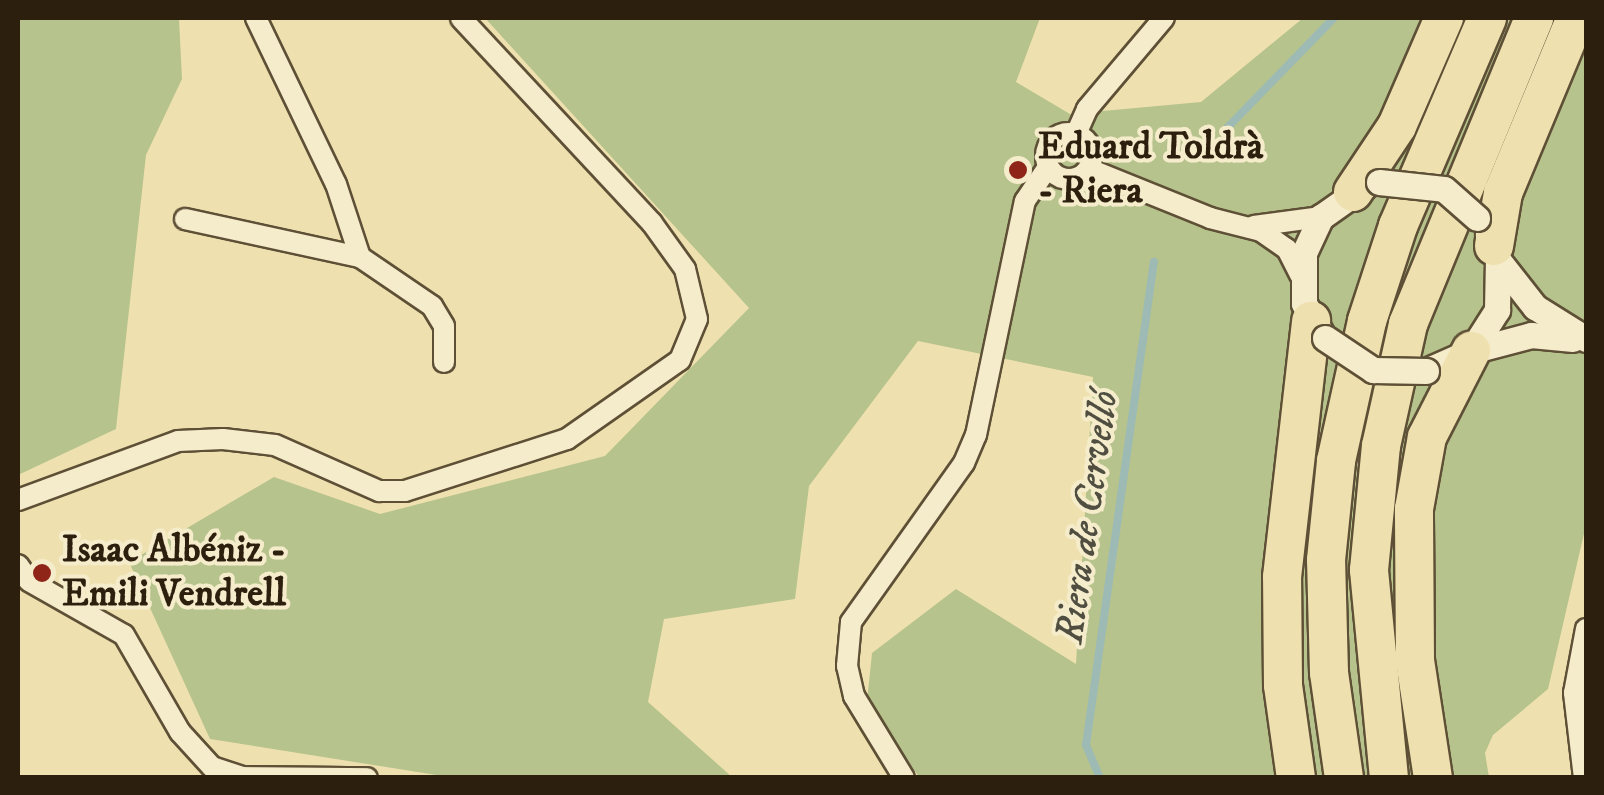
<!DOCTYPE html>
<meta charset="utf-8">
<style>
body{margin:0}
#map{position:relative;width:1604px;height:795px;overflow:hidden;background:#efe1af;font-family:"IM FELL DW Pica",serif}
div>[style]{position:absolute}
[style*='--x']{left:calc(var(--x)*1px);top:calc(var(--y)*1px);width:calc(var(--w)*1px);rotate:calc(var(--a)*1deg)}
.green>*{inset:0;background:#b7c38c}
.stream>*{height:8px;margin:-4px;padding:0 4px;transform-origin:4px;border-radius:4px;background:#9dbbb4}
.roads{filter:drop-shadow(2px 0 #5e5036) drop-shadow(-2px 0 #5e5036) drop-shadow(0 2px #5e5036) drop-shadow(0 -2px #5e5036)}
.minor>*{height:20px;margin:-10px;padding:0 10px;transform-origin:10px;border-radius:10px;background:#f5eccb}
.minor>.ring{margin:-10px;padding:0;box-sizing:content-box;background:none;border:20px solid #f5eccb;border-radius:50%}
.tertiary>*{height:25px;margin:-12.5px;padding:0 12.5px;transform-origin:12.5px;border-radius:12.5px;background:#f5eccb}
.motorway>*{height:38px;margin:-19px;padding:0 19px;transform-origin:19px;border-radius:19px;background:#efe1af}
.bridges{filter:drop-shadow(2px 0 #5e5036) drop-shadow(-2px 0 #5e5036) drop-shadow(0 2px #5e5036) drop-shadow(0 -2px #5e5036)}
.tertiary-bridge>*{height:25px;margin:-12.5px;padding:0 12.5px;transform-origin:12.5px;border-radius:12.5px;background:#f5eccb}
.dots>*{width:28px;height:28px;translate:-50% -50%;box-sizing:border-box;border:5px solid #f5eccb;border-radius:50%}
span{translate:-50% -50%;white-space:nowrap;text-align:center;line-height:1.15;-webkit-text-stroke:8px #f5eccb;paint-order:stroke}
.poi-label{font-size:38px;color:#2d1f0e;font-weight:700}
.left{translate:0 -50%;text-align:left}
.water-label{font-size:40px;color:#4f4e40;font-style:italic}
.frame{position:absolute;inset:0;border:20px solid #2d1f0e;pointer-events:none}
</style>
<div id="map">
<div class="green">
<i style="clip-path:polygon(18px 18px,179px 18px,182px 79px,146px 155px,116px 429px,18px 475px)"></i>
<i style="clip-path:polygon(485px 18px,1040px 18px,1016px 82px,1070px 114px,1201px 102px,1303px 18px,1586px 18px,1586px 525px,1548px 689px,1493px 735px,1485px 753px,1489px 777px,919px 777px,867px 701px,872px 653px,956px 589px,1076px 664px,1093px 377px,918px 341px,809px 486px,795px 599px,664px 619px,648px 702px,732px 777px,449px 777px,210px 739px,129px 562px,274px 477px,380px 514px,605px 456px,749px 308px)"></i>
</div>
<div class="stream">
<i style="--x:1226;--y:129;--w:155;--a:-45.8"></i>
<i style="--x:1100;--y:778;--w:36;--a:-113"></i>
<i style="--x:1086;--y:745;--w:488;--a:-82"></i>
</div>
<div class="roads">
<div class="minor">
<i style="--x:256;--y:18;--w:184;--a:64.3"></i>
<i style="--x:336;--y:184;--w:77;--a:71.8"></i>
<i style="--x:360;--y:257;--w:87;--a:34.2"></i>
<i style="--x:432;--y:306;--w:23;--a:59"></i>
<i style="--x:444;--y:326;--w:36;--a:90"></i>
<i class="ring" style="left:1046px;top:133px;width:26px;height:26px"></i>
<i style="--x:1076;--y:134;--w:27;--a:-66"></i>
<i style="--x:1087;--y:109;--w:119;--a:-49.8"></i>
<i style="--x:1089;--y:169;--w:131;--a:22"></i>
<i style="--x:1210;--y:218;--w:53;--a:14.3"></i>
<i style="--x:1261;--y:231;--w:32;--a:35"></i>
<i style="--x:1287;--y:249;--w:29;--a:63"></i>
<i style="--x:185;--y:219;--w:179;--a:12.3"></i>
<i style="--x:1254;--y:226;--w:68;--a:-7.7"></i>
<i style="--x:18;--y:500;--w:171;--a:-20.2"></i>
<i style="--x:178;--y:441;--w:45;--a:-2.5"></i>
<i style="--x:223;--y:439;--w:52;--a:6.6"></i>
<i style="--x:275;--y:445;--w:114;--a:23.9"></i>
<i style="--x:379;--y:491;--w:26;--a:0"></i>
<i style="--x:405;--y:491;--w:170;--a:-17.8"></i>
<i style="--x:567;--y:439;--w:138;--a:-35"></i>
<i style="--x:680;--y:360;--w:44;--a:-67.5"></i>
<i style="--x:697;--y:319;--w:51;--a:-103.5"></i>
<i style="--x:685;--y:269;--w:57;--a:-125.7"></i>
<i style="--x:652;--y:223;--w:280;--a:-133"></i>
<i style="--x:18;--y:565;--w:19;--a:55"></i>
<i style="--x:29;--y:581;--w:109;--a:29.6"></i>
<i style="--x:124;--y:635;--w:112;--a:60"></i>
<i style="--x:180;--y:732;--w:47;--a:47.6"></i>
<i style="--x:212;--y:767;--w:32;--a:18"></i>
<i style="--x:242;--y:777;--w:125;--a:0.5"></i>
<i style="--x:904;--y:778;--w:96;--a:-121.4"></i>
<i style="--x:854;--y:696;--w:31;--a:-103"></i>
<i style="--x:847;--y:666;--w:44;--a:-84.8"></i>
<i style="--x:851;--y:622;--w:195;--a:-54.6"></i>
<i style="--x:964;--y:463;--w:30;--a:-67"></i>
<i style="--x:976;--y:435;--w:239;--a:-78.2"></i>
<i style="--x:1025;--y:201;--w:41;--a:-55.9"></i>
<i style="--x:1584;--y:778;--w:86;--a:-96.7"></i>
<i style="--x:1574;--y:693;--w:65;--a:-79.4"></i>
</div>
<div class="tertiary">
<i style="--x:1498;--y:260;--w:60;--a:51.8"></i>
<i style="--x:1535;--y:307;--w:60;--a:32.1"></i>
<i style="--x:1321;--y:333;--w:34;--a:-120"></i>
<i style="--x:1304;--y:303;--w:50;--a:-90"></i>
<i style="--x:1304;--y:253;--w:40;--a:-65"></i>
<i style="--x:1321;--y:217;--w:54;--a:-35.2"></i>
<i style="--x:1471;--y:351;--w:62;--a:-14.9"></i>
<i style="--x:1531;--y:335;--w:42;--a:5.4"></i>
<i style="--x:1426;--y:371;--w:49;--a:-24"></i>
<i style="--x:1471;--y:351;--w:49;--a:-57.6"></i>
<i style="--x:1497;--y:310;--w:50;--a:-88.9"></i>
<i style="--x:1498;--y:260;--w:27;--a:-112"></i>
</div>
<div class="motorway">
<i style="--x:1353;--y:192;--w:79;--a:-56.3"></i>
<i style="--x:1397;--y:126;--w:118;--a:-66.5"></i>
<i style="--x:1494;--y:246;--w:54;--a:-80.4"></i>
<i style="--x:1503;--y:193;--w:190;--a:-67.4"></i>
<i style="--x:1296;--y:778;--w:94;--a:-98"></i>
<i style="--x:1283;--y:685;--w:108;--a:-90.5"></i>
<i style="--x:1282;--y:577;--w:258;--a:-83.5"></i>
<i style="--x:1344;--y:778;--w:106;--a:-98.1"></i>
<i style="--x:1329;--y:673;--w:113;--a:-91.5"></i>
<i style="--x:1326;--y:560;--w:100;--a:-84.2"></i>
<i style="--x:1336;--y:461;--w:143;--a:-77.5"></i>
<i style="--x:1367;--y:321;--w:100;--a:-71.9"></i>
<i style="--x:1398;--y:226;--w:226;--a:-66.8"></i>
<i style="--x:1389;--y:778;--w:209;--a:-95.5"></i>
<i style="--x:1369;--y:570;--w:125;--a:-84.5"></i>
<i style="--x:1381;--y:446;--w:125;--a:-77.5"></i>
<i style="--x:1408;--y:324;--w:331;--a:-67.6"></i>
<i style="--x:1433;--y:778;--w:118;--a:-98.7"></i>
<i style="--x:1415;--y:661;--w:152;--a:-90.4"></i>
<i style="--x:1414;--y:509;--w:73;--a:-79.8"></i>
<i style="--x:1427;--y:437;--w:97;--a:-62.9"></i>
</div>
</div>
<div class="bridges">
<div class="tertiary-bridge">
<i style="--x:1379;--y:182;--w:65;--a:6.1"></i>
<i style="--x:1444;--y:189;--w:44;--a:41.3"></i>
<i style="--x:1325;--y:338;--w:58;--a:33.7"></i>
<i style="--x:1373;--y:370;--w:53;--a:1.1"></i>
</div>
</div>
<div class="dots">
<i style="left:1018px;top:170px;background:#8f2418"></i>
<i style="left:42px;top:573px;background:#8f2418"></i>
</div>
<div class="poi-label">
<span class="left" style="left:1038px;top:170px">Eduard Toldrà<br>- Riera</span>
<span class="left" style="left:62px;top:573px">Isaac Albéniz -<br>Emili Vendrell</span>
</div>
<div class="water-label">
<span style="left:1088px;top:517px;rotate:-82deg">Riera de Cervelló</span>
</div>
<div class="frame"></div>
</div>
